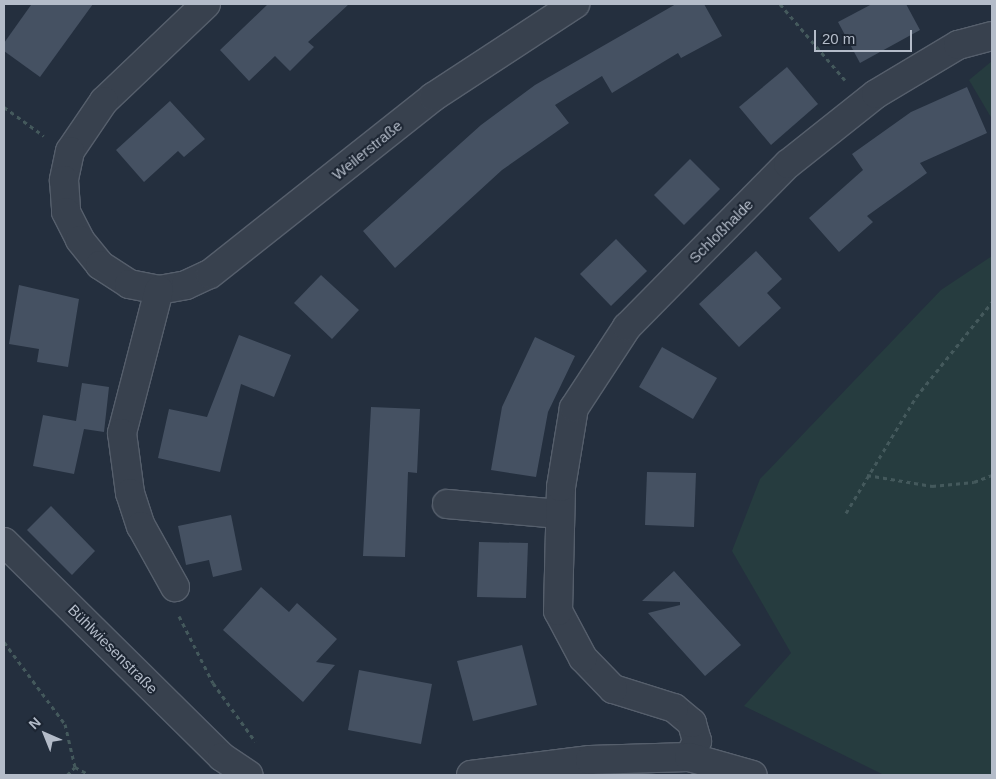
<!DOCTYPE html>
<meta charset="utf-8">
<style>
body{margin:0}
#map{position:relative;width:996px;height:779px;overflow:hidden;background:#242f3e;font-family:Helvetica,sans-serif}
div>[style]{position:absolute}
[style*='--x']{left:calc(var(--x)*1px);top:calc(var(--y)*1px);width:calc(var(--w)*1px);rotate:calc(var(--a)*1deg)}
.green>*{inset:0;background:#263c3f}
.building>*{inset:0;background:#455162}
.path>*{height:3px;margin-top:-1.5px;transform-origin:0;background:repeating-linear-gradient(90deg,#44595c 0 4px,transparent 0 8px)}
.roads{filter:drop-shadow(1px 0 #565f6c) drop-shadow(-1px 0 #565f6c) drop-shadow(0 1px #565f6c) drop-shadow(0 -1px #565f6c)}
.minor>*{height:28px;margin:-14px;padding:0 14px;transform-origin:14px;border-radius:14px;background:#38414e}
span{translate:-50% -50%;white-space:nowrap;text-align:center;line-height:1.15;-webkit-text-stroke:4px #1d2633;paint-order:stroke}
.street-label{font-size:15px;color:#b4bcc9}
.frame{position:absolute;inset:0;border:5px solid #b4bcc9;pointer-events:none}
.north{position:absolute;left:20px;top:709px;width:50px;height:50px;-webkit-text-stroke:4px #1d2633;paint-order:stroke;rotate:316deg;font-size:14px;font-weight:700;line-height:20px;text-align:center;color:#b4bcc9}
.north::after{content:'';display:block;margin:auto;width:18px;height:22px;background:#b4bcc9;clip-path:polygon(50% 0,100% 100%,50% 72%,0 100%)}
.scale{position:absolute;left:814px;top:30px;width:98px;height:22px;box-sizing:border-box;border:2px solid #b4bcc9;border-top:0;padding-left:6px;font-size:15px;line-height:18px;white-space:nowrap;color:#b4bcc9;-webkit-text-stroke:4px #1d2633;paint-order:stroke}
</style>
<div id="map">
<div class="green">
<i style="clip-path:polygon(992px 61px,992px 119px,969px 80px)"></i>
<i style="clip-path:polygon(992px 256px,992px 775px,884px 775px,744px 706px,791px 653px,732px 551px,760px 479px,941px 290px)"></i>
</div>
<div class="building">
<i style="clip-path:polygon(93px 4px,40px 77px,4px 51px,4px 43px,31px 5px)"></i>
<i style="clip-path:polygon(268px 4px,349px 4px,308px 42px,314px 47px,290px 71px,275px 56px,249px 81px,220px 50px)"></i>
<i style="clip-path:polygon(676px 4px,704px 4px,722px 36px,681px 58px,678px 53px,612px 93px,602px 76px,555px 105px,569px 123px,502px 170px,395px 268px,363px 231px,481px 125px,535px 85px)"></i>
<i style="clip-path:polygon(872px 4px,906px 4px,920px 30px,860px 63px,838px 22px)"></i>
<i style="clip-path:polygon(787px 67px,818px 104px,771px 145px,739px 107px)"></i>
<i style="clip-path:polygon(967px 87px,987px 133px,920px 163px,927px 173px,867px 216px,873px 222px,839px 252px,809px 218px,863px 170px,852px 154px,911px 112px)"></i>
<i style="clip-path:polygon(170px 101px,205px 139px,184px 157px,178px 151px,144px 182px,116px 150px)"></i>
<i style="clip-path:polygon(690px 159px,720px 189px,684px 225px,654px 195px)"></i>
<i style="clip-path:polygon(616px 239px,647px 271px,611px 306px,580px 274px)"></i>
<i style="clip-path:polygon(756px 251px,782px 279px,767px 293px,781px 308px,739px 347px,699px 304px)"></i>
<i style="clip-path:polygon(321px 275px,359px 310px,332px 339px,294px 303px)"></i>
<i style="clip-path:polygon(19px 285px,79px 299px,68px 367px,37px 362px,39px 349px,9px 344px)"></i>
<i style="clip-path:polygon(239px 335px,291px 355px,274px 397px,241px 384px,220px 472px,158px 458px,169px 409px,207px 417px)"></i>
<i style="clip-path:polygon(535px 337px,575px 356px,548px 412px,536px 477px,491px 470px,502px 407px)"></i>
<i style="clip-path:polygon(662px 347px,717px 378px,693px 419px,639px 387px)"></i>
<i style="clip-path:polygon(82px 383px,109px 387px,104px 432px,84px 429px,74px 474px,33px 466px,43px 415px,76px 421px)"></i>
<i style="clip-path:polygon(371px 407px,420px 409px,417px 473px,408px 472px,405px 557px,363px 556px)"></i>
<i style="clip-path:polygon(647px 472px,696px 473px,694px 527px,645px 525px)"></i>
<i style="clip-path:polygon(51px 506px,95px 551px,72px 575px,27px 530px)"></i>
<i style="clip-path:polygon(231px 515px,242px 570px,213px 577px,209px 560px,186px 565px,178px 526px)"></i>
<i style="clip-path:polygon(479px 542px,528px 543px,526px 598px,477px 597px)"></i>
<i style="clip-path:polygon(674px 571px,741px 645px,705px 676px,648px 613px,680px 605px,680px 602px,642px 601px)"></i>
<i style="clip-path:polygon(261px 587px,289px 612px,297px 603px,337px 639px,316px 662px,335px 665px,303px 702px,223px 630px)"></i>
<i style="clip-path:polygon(522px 645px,537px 705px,473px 721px,457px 661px)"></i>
<i style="clip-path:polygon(359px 670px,432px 684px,421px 744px,348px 730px)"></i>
</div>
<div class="path">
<i style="--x:780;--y:4;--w:100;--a:49.5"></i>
<i style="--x:4;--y:107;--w:49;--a:35.9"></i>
<i style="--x:867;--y:475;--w:66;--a:9.6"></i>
<i style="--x:932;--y:486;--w:42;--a:-5.4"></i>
<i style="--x:974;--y:482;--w:19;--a:-21"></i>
<i style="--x:846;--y:513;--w:135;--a:-58.9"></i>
<i style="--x:916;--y:397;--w:122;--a:-51.3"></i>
<i style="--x:179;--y:616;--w:75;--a:63.1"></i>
<i style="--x:213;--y:683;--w:72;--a:54.1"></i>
<i style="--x:4;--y:642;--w:102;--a:53.4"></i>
<i style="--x:65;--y:724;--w:44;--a:76.9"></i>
<i style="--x:75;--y:767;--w:17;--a:28"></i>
<i style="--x:67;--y:775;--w:11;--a:-45"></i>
</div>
<div class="roads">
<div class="minor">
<i style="--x:206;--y:4;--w:141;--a:136.4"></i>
<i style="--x:104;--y:101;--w:60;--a:124.2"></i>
<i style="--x:70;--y:151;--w:30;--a:102"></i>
<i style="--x:64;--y:180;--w:32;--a:86"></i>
<i style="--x:66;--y:212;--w:31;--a:63"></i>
<i style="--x:80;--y:240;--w:32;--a:51"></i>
<i style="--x:100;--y:265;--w:35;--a:33"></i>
<i style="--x:129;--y:284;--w:31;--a:11"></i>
<i style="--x:159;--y:290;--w:27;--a:-10"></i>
<i style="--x:186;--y:285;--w:26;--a:-25"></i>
<i style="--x:210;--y:274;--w:285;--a:-38.4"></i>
<i style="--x:433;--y:97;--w:170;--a:-33.2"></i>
<i style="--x:159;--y:290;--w:148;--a:104.5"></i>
<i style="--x:122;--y:433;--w:61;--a:82.4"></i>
<i style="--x:130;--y:493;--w:35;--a:72"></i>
<i style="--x:141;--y:526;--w:70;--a:60.9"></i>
<i style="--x:447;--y:504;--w:113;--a:5.1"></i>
<i style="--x:4;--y:542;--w:306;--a:44.6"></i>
<i style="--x:222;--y:757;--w:32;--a:34"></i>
<i style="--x:689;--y:757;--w:18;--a:-63"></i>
<i style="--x:697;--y:741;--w:19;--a:-106"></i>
<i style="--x:692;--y:723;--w:23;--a:-140"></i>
<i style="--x:674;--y:708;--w:64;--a:-162.7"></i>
<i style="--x:613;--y:689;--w:43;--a:-134.1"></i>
<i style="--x:583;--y:658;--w:53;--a:-118"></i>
<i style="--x:558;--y:611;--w:124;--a:-88.6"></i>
<i style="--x:561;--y:487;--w:80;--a:-80.7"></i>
<i style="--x:574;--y:408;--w:97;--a:-56.8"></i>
<i style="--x:627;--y:327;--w:229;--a:-45.4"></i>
<i style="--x:788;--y:164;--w:112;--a:-38.5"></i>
<i style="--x:876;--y:94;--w:96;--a:-30.9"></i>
<i style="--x:958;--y:45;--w:35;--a:-15"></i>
<i style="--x:471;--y:775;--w:120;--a:-7.2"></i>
<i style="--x:590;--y:760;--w:99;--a:-1.7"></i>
<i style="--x:689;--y:757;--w:66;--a:15.7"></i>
</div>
</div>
<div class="street-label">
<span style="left:367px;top:150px;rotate:-39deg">Weilerstraße</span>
<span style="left:721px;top:231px;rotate:-45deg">Schloßhalde</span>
<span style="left:113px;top:649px;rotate:45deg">Bühlwiesenstraße</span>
</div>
<div class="frame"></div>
<div class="north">N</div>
<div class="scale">20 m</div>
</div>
